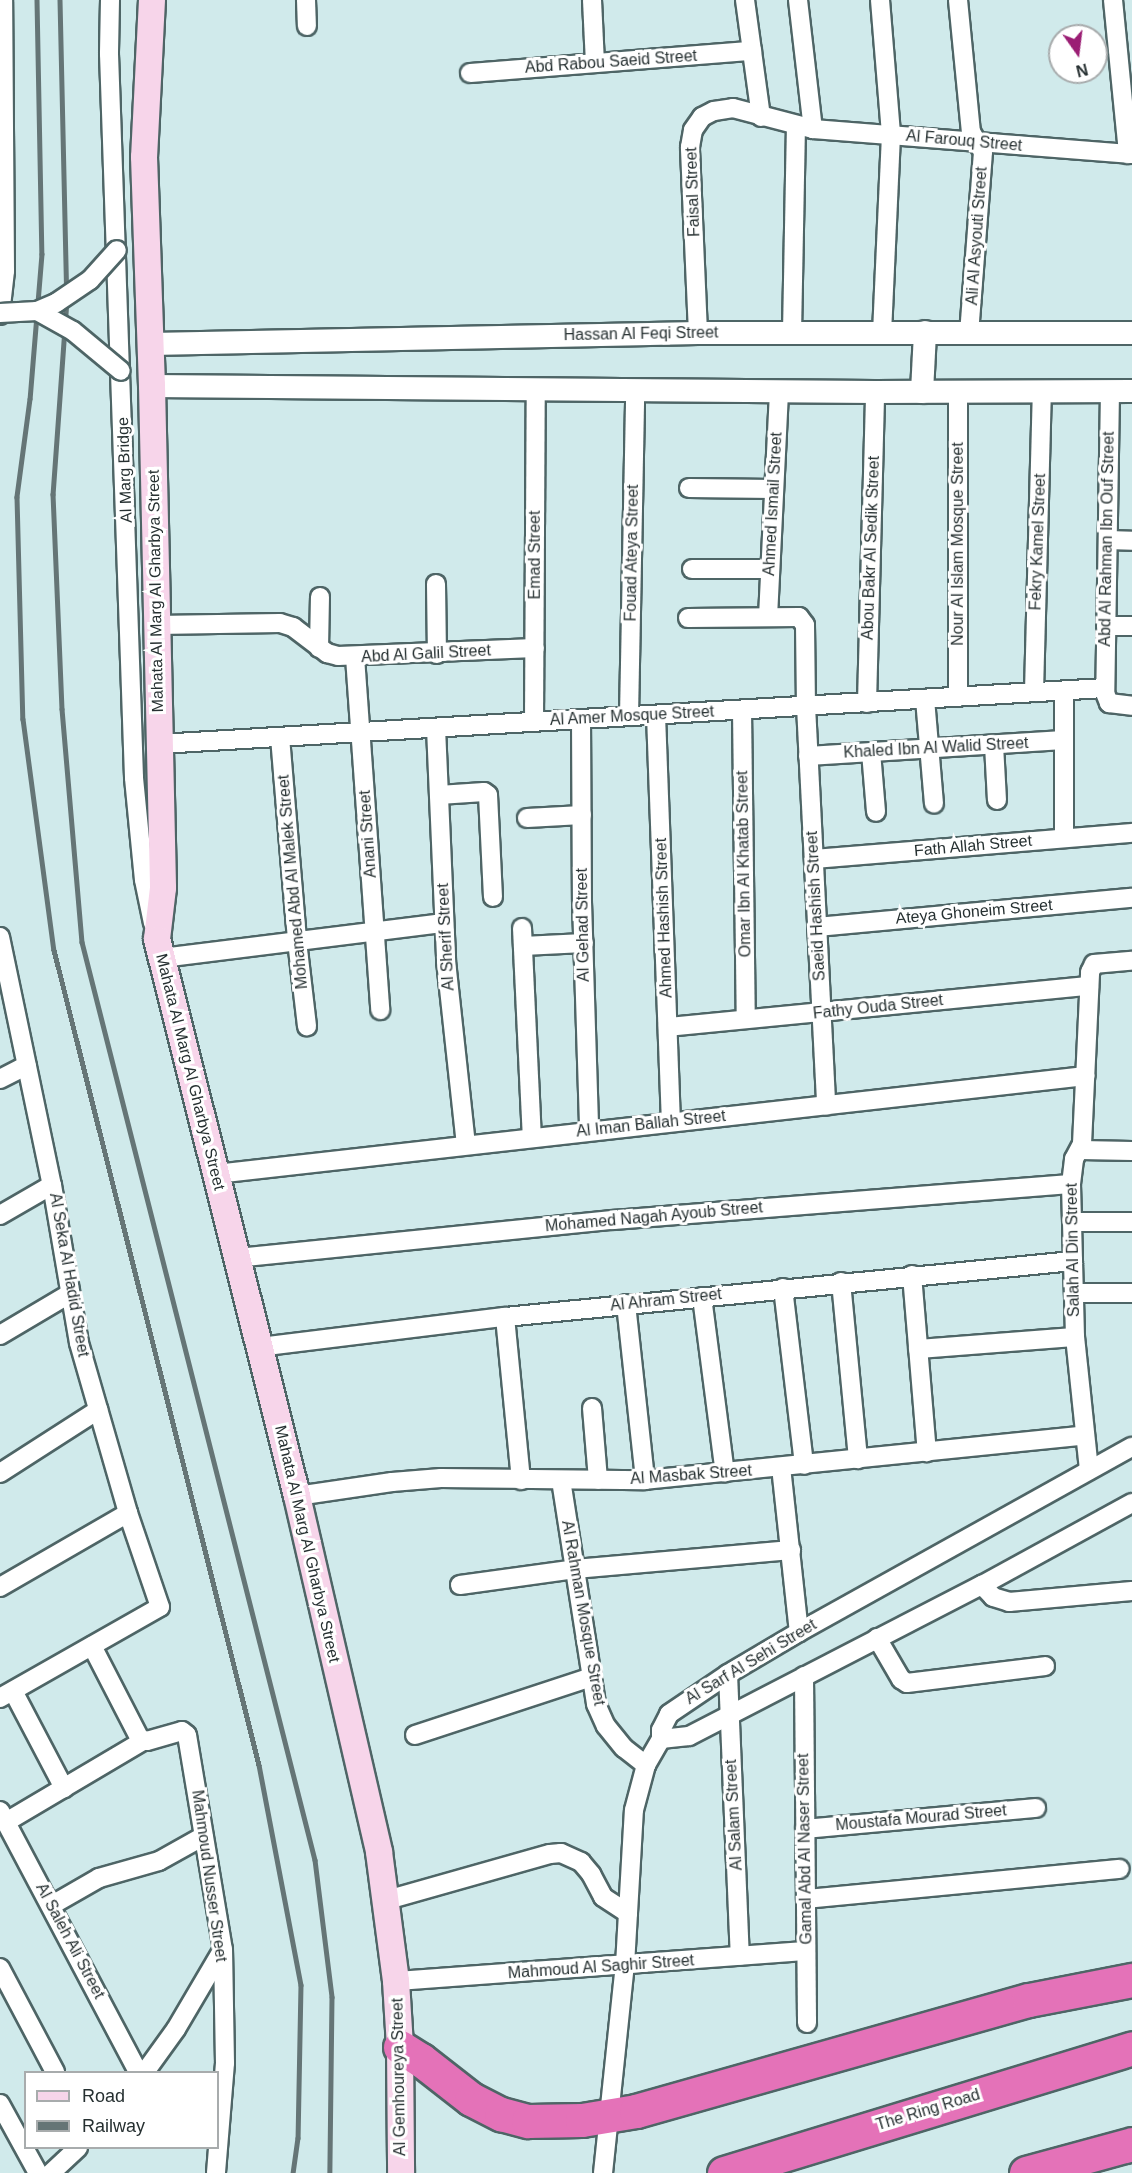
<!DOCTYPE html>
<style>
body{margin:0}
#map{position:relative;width:1132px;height:2173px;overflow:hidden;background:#d0eaeb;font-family:Helvetica,sans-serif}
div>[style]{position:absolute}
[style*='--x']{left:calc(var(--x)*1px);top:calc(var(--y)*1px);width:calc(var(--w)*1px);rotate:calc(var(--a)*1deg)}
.roads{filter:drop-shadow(2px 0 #4e6566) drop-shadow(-2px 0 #4e6566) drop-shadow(0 2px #4e6566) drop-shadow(0 -2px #4e6566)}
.minor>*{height:18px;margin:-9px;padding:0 9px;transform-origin:9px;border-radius:9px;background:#fff}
.tertiary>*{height:22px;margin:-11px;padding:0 11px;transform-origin:11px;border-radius:11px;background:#fff}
.secondary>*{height:26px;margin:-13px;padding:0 13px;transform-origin:13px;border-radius:13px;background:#f7d5ea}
.motorway>*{height:33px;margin:-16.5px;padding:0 16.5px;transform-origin:16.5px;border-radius:16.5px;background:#e472b8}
.rail>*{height:4.5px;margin:-2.25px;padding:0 2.25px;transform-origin:2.25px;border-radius:2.25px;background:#657576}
.bridges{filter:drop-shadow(2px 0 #4e6566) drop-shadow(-2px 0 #4e6566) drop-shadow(0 2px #4e6566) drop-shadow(0 -2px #4e6566)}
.minor-bridge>*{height:18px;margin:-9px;padding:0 9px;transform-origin:9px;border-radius:9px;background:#fff}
span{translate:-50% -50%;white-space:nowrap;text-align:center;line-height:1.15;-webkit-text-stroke:6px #fff;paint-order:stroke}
.street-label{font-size:16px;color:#263031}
.legend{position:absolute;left:24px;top:2071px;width:195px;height:78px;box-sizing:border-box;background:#fff;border:2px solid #a8acad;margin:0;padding:8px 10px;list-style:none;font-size:18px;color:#263031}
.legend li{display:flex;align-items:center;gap:12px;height:30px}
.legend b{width:30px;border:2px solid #a8acad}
.north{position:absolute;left:1048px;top:24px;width:60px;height:60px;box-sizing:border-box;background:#fff;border:2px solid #a8acad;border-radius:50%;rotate:166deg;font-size:16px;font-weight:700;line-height:24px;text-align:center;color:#263031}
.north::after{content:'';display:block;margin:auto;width:21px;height:27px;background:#9b1e74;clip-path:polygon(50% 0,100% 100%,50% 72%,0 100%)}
</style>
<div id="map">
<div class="roads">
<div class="minor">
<i style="--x:110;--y:0;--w:54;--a:91.1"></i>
<i style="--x:109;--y:54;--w:724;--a:88.02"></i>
<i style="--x:134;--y:778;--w:102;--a:84.4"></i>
<i style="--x:144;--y:880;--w:44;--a:78.2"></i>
<i style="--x:306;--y:0;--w:26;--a:88"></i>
<i style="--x:592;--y:0;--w:63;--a:87.3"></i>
<i style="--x:745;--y:0;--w:118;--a:82.2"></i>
<i style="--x:798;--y:0;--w:130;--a:83.4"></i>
<i style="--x:880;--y:0;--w:135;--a:85.3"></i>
<i style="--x:891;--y:135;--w:197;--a:92.6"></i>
<i style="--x:958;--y:0;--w:133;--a:84.4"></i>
<i style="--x:971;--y:132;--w:23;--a:59"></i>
<i style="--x:983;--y:152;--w:181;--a:94.4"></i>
<i style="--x:1113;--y:0;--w:155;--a:84.4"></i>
<i style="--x:470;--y:73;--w:283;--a:-4.5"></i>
<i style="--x:0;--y:315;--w:44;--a:-83.5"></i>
<i style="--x:5;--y:271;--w:271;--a:-90.4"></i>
<i style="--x:698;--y:333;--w:186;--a:-92.5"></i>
<i style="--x:690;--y:147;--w:17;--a:-80"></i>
<i style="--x:693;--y:130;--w:16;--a:-55"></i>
<i style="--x:702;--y:117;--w:13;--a:-27"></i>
<i style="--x:714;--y:111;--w:19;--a:-9"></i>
<i style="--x:733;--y:108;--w:83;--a:14.7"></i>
<i style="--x:813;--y:129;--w:320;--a:4.5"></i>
<i style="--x:792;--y:333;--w:207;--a:-88.9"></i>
<i style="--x:1110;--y:391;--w:302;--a:90.9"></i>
<i style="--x:1105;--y:693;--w:11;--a:68"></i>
<i style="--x:1109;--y:703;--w:23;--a:7"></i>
<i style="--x:958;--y:392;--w:305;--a:90"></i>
<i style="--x:689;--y:488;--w:85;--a:0.7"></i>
<i style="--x:1108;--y:540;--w:24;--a:2"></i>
<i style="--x:692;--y:569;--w:78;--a:0"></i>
<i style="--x:436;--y:584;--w:70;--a:89.2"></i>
<i style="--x:768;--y:617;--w:226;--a:-87.2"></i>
<i style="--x:688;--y:618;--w:111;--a:-0.5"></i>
<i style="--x:799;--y:617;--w:10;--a:53"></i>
<i style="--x:805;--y:625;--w:81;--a:89.3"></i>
<i style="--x:806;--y:706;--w:400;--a:87.1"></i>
<i style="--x:157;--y:625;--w:123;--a:-0.9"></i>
<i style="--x:280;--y:623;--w:14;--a:17"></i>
<i style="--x:293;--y:627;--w:43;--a:37.4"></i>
<i style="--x:327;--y:653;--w:11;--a:15"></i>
<i style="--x:338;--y:656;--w:197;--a:-2.3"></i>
<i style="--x:1106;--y:626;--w:26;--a:0"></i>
<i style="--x:319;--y:648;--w:51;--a:-88.9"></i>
<i style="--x:355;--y:657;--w:354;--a:85.9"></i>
<i style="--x:1064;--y:691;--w:147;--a:90"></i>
<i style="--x:1034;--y:692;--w:301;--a:-88.5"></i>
<i style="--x:925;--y:699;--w:105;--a:85.1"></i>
<i style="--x:867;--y:703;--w:311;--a:-88.5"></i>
<i style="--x:742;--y:710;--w:309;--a:89.3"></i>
<i style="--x:656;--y:715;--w:405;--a:87.9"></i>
<i style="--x:629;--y:716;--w:326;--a:-88.9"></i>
<i style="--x:581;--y:719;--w:183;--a:89.7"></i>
<i style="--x:582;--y:902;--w:228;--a:88.2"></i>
<i style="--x:534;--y:722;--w:333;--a:-89.7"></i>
<i style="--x:436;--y:728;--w:233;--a:87.5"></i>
<i style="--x:446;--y:961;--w:185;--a:83.8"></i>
<i style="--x:280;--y:737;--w:205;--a:85.2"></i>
<i style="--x:297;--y:941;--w:86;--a:83.3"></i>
<i style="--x:159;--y:744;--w:947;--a:-3.39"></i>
<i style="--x:994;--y:745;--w:55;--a:86.9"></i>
<i style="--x:871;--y:752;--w:60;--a:85.2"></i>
<i style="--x:808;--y:756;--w:256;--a:-3.6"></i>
<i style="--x:439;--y:795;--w:45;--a:-3.8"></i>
<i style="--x:484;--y:792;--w:5;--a:37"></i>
<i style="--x:488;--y:795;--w:102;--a:87.2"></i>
<i style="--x:527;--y:818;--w:55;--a:-3.1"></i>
<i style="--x:814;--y:859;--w:319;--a:-4.7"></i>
<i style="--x:817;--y:927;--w:316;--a:-5.3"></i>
<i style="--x:522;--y:928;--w:209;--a:87.3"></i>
<i style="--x:0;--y:937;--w:253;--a:78.2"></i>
<i style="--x:52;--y:1185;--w:160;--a:80.3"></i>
<i style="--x:79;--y:1343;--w:177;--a:73.9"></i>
<i style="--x:128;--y:1513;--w:99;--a:71.2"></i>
<i style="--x:160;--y:1607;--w:184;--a:150.4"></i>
<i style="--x:523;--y:946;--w:61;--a:-2.8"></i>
<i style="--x:162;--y:958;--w:284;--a:-7.1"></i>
<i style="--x:668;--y:1027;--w:423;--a:-5.6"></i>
<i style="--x:0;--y:1079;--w:30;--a:-27"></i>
<i style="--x:1081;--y:1150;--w:51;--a:1.1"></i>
<i style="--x:216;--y:1174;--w:875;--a:-6.43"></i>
<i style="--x:0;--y:1215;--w:60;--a:-30"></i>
<i style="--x:1072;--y:1222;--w:60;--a:0"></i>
<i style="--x:237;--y:1258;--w:378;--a:-5.8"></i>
<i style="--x:613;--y:1220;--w:459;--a:-4.5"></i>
<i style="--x:912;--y:1275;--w:178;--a:85.2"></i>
<i style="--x:841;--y:1282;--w:178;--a:84.5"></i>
<i style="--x:783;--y:1288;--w:178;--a:83.2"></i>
<i style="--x:1074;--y:1293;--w:58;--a:0"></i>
<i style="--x:702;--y:1297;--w:177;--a:82.6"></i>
<i style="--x:626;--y:1304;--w:177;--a:83.8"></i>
<i style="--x:505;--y:1317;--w:164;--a:84.4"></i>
<i style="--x:0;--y:1335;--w:80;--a:-30.7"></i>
<i style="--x:259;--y:1347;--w:248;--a:-7"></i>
<i style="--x:505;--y:1317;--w:571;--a:-5.63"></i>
<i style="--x:918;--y:1349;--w:157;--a:-4.4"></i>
<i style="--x:592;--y:1408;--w:72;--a:85.2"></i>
<i style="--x:781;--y:1467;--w:166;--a:83.8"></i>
<i style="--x:1089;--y:1470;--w:134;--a:-96"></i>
<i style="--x:1075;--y:1337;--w:153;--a:-91.5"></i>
<i style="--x:1071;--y:1184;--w:25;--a:-83"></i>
<i style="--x:1074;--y:1159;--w:17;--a:-62"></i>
<i style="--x:1082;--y:1144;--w:172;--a:-87.3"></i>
<i style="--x:1090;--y:972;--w:9;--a:-63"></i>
<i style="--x:1094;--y:964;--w:38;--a:-5"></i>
<i style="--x:0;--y:1473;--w:117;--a:-32.7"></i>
<i style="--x:561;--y:1480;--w:227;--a:81.1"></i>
<i style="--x:596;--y:1704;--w:24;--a:66"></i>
<i style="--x:606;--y:1726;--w:28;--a:51"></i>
<i style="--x:624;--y:1748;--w:28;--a:38"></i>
<i style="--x:297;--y:1496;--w:96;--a:-8.4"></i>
<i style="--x:392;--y:1482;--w:49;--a:-4.7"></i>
<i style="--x:441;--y:1478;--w:204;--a:0.6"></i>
<i style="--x:645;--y:1480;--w:442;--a:-5.8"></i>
<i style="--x:460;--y:1585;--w:116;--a:-7.9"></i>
<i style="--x:575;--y:1569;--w:217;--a:-5"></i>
<i style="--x:982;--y:1585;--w:16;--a:47"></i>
<i style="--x:993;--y:1597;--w:17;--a:17"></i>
<i style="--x:1009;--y:1602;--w:123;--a:-5.1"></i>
<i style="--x:0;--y:1587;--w:148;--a:-30"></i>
<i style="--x:877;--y:1638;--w:48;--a:59.7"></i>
<i style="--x:901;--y:1679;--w:7;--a:34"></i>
<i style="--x:907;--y:1683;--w:139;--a:-7"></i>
<i style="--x:92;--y:1646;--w:105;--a:62.7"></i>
<i style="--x:140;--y:1739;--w:7;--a:16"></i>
<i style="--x:147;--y:1741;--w:36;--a:-16"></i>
<i style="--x:182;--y:1731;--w:6;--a:39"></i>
<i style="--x:187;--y:1735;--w:217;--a:80.5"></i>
<i style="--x:223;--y:1949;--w:114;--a:89"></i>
<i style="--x:225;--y:2063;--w:110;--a:94.7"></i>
<i style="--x:728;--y:1674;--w:282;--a:87.6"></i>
<i style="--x:804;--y:1676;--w:347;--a:89.5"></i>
<i style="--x:13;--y:1691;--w:110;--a:62.3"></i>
<i style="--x:415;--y:1735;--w:185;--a:-18.2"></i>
<i style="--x:661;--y:1739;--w:28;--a:-6"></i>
<i style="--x:689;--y:1736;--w:330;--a:-27.3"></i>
<i style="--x:982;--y:1585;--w:171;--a:-28.7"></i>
<i style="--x:0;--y:1811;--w:295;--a:62.1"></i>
<i style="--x:6;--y:1822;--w:159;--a:-30.6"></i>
<i style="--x:805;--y:1829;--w:232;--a:-5.2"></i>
<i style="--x:806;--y:1899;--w:315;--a:-5.5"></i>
<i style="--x:387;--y:1900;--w:169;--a:-15.8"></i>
<i style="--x:550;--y:1854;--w:11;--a:-5"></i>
<i style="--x:561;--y:1853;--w:22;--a:24"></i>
<i style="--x:581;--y:1862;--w:16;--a:50"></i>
<i style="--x:591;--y:1874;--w:26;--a:62"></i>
<i style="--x:603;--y:1897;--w:30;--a:33"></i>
<i style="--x:52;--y:1905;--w:54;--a:-29.9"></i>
<i style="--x:99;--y:1878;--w:62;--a:-15.8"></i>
<i style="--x:159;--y:1861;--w:51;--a:-29.1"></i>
<i style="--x:0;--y:1968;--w:118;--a:62.1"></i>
<i style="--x:396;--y:1981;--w:411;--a:-4.2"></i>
<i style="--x:145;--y:2072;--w:53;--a:-54.2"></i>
<i style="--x:176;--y:2029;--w:91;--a:-59.5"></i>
<i style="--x:0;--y:2104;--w:79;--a:61.2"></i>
<i style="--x:51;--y:2173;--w:37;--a:-43"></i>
<i style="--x:603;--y:2173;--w:209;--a:-84"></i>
<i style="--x:625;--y:1965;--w:155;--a:-86.7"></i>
<i style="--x:634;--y:1810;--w:47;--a:-75.1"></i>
<i style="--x:646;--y:1765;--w:30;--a:-60"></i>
<i style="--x:661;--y:1739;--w:9;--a:-90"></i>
<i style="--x:661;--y:1730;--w:18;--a:-63"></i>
<i style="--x:669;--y:1714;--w:71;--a:-34.1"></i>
<i style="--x:728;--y:1674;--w:82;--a:-30.6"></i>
<i style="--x:799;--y:1632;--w:381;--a:-29.1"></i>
</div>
<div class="tertiary">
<i style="--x:151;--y:344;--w:547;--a:-1.15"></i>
<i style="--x:698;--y:333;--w:434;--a:0"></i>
<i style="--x:152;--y:386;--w:723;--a:0.48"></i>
<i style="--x:875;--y:392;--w:257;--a:-0.2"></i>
<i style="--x:922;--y:392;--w:60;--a:-87.1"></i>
</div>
<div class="secondary">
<i style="--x:152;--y:0;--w:157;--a:92.9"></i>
<i style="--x:144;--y:157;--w:229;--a:88"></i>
<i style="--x:152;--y:386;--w:502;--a:88.74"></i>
<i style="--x:163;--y:888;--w:51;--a:96.7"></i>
<i style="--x:157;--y:939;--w:574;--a:75.89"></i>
<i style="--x:297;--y:1496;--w:365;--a:77"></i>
<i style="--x:379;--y:1852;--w:130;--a:82.5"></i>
<i style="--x:396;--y:1981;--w:66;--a:86.5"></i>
<i style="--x:400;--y:2047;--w:126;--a:89.5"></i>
</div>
<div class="motorway">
<i style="--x:400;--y:2047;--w:25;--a:32"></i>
<i style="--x:421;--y:2060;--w:63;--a:38"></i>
<i style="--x:471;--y:2099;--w:34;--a:27"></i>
<i style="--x:501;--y:2114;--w:28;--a:15"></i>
<i style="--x:528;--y:2121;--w:54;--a:-1.1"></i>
<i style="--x:582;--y:2120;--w:55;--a:-9.5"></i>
<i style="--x:636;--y:2111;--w:408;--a:-15.8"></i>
<i style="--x:1029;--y:2000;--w:105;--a:-11"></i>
<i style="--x:724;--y:2173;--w:427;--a:-17"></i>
<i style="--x:1026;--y:2173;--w:110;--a:-15.3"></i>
</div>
</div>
<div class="rail">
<i style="--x:37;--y:0;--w:254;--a:88.9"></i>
<i style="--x:42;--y:254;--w:145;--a:94.7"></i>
<i style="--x:30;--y:399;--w:99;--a:97.6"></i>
<i style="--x:17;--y:497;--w:222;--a:88.5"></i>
<i style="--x:23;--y:719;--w:233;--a:82.4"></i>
<i style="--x:54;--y:950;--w:840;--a:75.88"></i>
<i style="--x:259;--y:1765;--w:224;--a:79.2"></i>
<i style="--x:301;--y:1985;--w:153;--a:91.1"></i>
<i style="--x:298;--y:2138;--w:35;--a:98"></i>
<i style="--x:60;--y:0;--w:300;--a:88.7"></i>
<i style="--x:67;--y:300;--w:195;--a:94.1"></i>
<i style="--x:53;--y:494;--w:215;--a:87.6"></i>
<i style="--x:62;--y:709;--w:234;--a:85.1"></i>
<i style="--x:82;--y:942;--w:947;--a:75.76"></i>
<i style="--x:315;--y:1860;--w:138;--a:82.9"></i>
<i style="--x:332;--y:1997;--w:176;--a:90.7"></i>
</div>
<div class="bridges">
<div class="minor-bridge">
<i style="--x:37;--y:311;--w:41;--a:29.1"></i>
<i style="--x:73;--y:331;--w:62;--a:39.8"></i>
<i style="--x:0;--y:313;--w:37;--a:-3"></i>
<i style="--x:37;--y:311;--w:21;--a:-23"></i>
<i style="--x:56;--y:303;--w:41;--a:-34.1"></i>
<i style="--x:90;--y:280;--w:40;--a:-48"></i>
</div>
</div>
<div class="street-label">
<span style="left:611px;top:62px;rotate:-4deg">Abd Rabou Saeid Street</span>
<span style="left:964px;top:141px;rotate:5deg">Al Farouq Street</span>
<span style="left:693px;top:192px;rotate:-92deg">Faisal Street</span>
<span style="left:977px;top:236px;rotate:-86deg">Ali Al Asyouti Street</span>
<span style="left:641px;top:334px;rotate:-1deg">Hassan Al Feqi Street</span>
<span style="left:125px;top:470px;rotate:-92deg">Al Marg Bridge</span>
<span style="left:773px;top:504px;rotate:-87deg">Ahmed Ismail Street</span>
<span style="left:1107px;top:539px;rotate:-89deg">Abd Al Rahman Ibn Ouf Street</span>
<span style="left:1038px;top:542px;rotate:-88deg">Fekry Kamel Street</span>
<span style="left:958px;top:544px;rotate:-90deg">Nour Al Islam Mosque Street</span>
<span style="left:871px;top:548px;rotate:-88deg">Abou Bakr Al Sedik Street</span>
<span style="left:632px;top:553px;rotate:-89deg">Fouad Ateya Street</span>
<span style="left:535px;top:555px;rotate:-90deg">Emad Street</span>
<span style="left:156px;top:591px;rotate:-91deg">Mahata Al Marg Al Gharbya Street</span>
<span style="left:426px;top:654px;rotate:-3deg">Abd Al Galil Street</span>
<span style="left:632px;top:716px;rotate:-3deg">Al Amer Mosque Street</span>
<span style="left:936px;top:748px;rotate:-3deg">Khaled Ibn Al Walid Street</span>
<span style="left:368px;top:834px;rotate:-94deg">Anani Street</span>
<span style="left:973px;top:846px;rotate:-5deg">Fath Allah Street</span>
<span style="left:744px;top:864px;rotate:-91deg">Omar Ibn Al Khatab Street</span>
<span style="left:293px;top:882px;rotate:-95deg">Mohamed Abd Al Malek Street</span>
<span style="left:816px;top:906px;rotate:-93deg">Saeid Hashish Street</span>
<span style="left:974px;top:912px;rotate:-5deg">Ateya Ghoneim Street</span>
<span style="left:664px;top:918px;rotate:-92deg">Ahmed Hashish Street</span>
<span style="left:583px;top:925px;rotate:-91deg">Al Gehad Street</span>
<span style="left:446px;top:937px;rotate:-93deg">Al Sherif Street</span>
<span style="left:878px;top:1007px;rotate:-6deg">Fathy Ouda Street</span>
<span style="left:190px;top:1072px;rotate:76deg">Mahata Al Marg Al Gharbya Street</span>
<span style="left:651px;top:1124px;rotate:-6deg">Al Iman Ballah Street</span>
<span style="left:654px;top:1217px;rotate:-5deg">Mohamed Nagah Ayoub Street</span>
<span style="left:1073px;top:1250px;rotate:-91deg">Salah Al Din Street</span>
<span style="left:69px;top:1275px;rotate:80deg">Al Seka Al Hadid Street</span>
<span style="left:666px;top:1300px;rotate:-6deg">Al Ahram Street</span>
<span style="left:691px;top:1475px;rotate:-4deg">Al Masbak Street</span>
<span style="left:307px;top:1544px;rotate:77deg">Mahata Al Marg Al Gharbya Street</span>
<span style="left:583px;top:1613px;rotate:80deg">Al Rahman Mosque Street</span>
<span style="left:751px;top:1662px;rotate:-31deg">Al Sarf Al Sehi Street</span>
<span style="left:734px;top:1815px;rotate:-93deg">Al Salam Street</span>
<span style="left:921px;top:1818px;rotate:-5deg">Moustafa Mourad Street</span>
<span style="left:805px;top:1849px;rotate:-91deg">Gamal Abd Al Naser Street</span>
<span style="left:209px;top:1876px;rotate:82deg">Mahmoud Nusser Street</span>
<span style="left:70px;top:1941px;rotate:62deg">Al Saleh Ali Street</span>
<span style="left:601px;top:1967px;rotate:-4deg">Mahmoud Al Saghir Street</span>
<span style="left:399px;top:2077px;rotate:-91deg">Al Gemhoureya Street</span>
<span style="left:928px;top:2110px;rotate:-17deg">The Ring Road</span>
</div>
<ul class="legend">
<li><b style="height:8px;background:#f7d5ea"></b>Road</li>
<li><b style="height:8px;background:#657576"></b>Railway</li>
</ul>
<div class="north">N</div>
</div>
